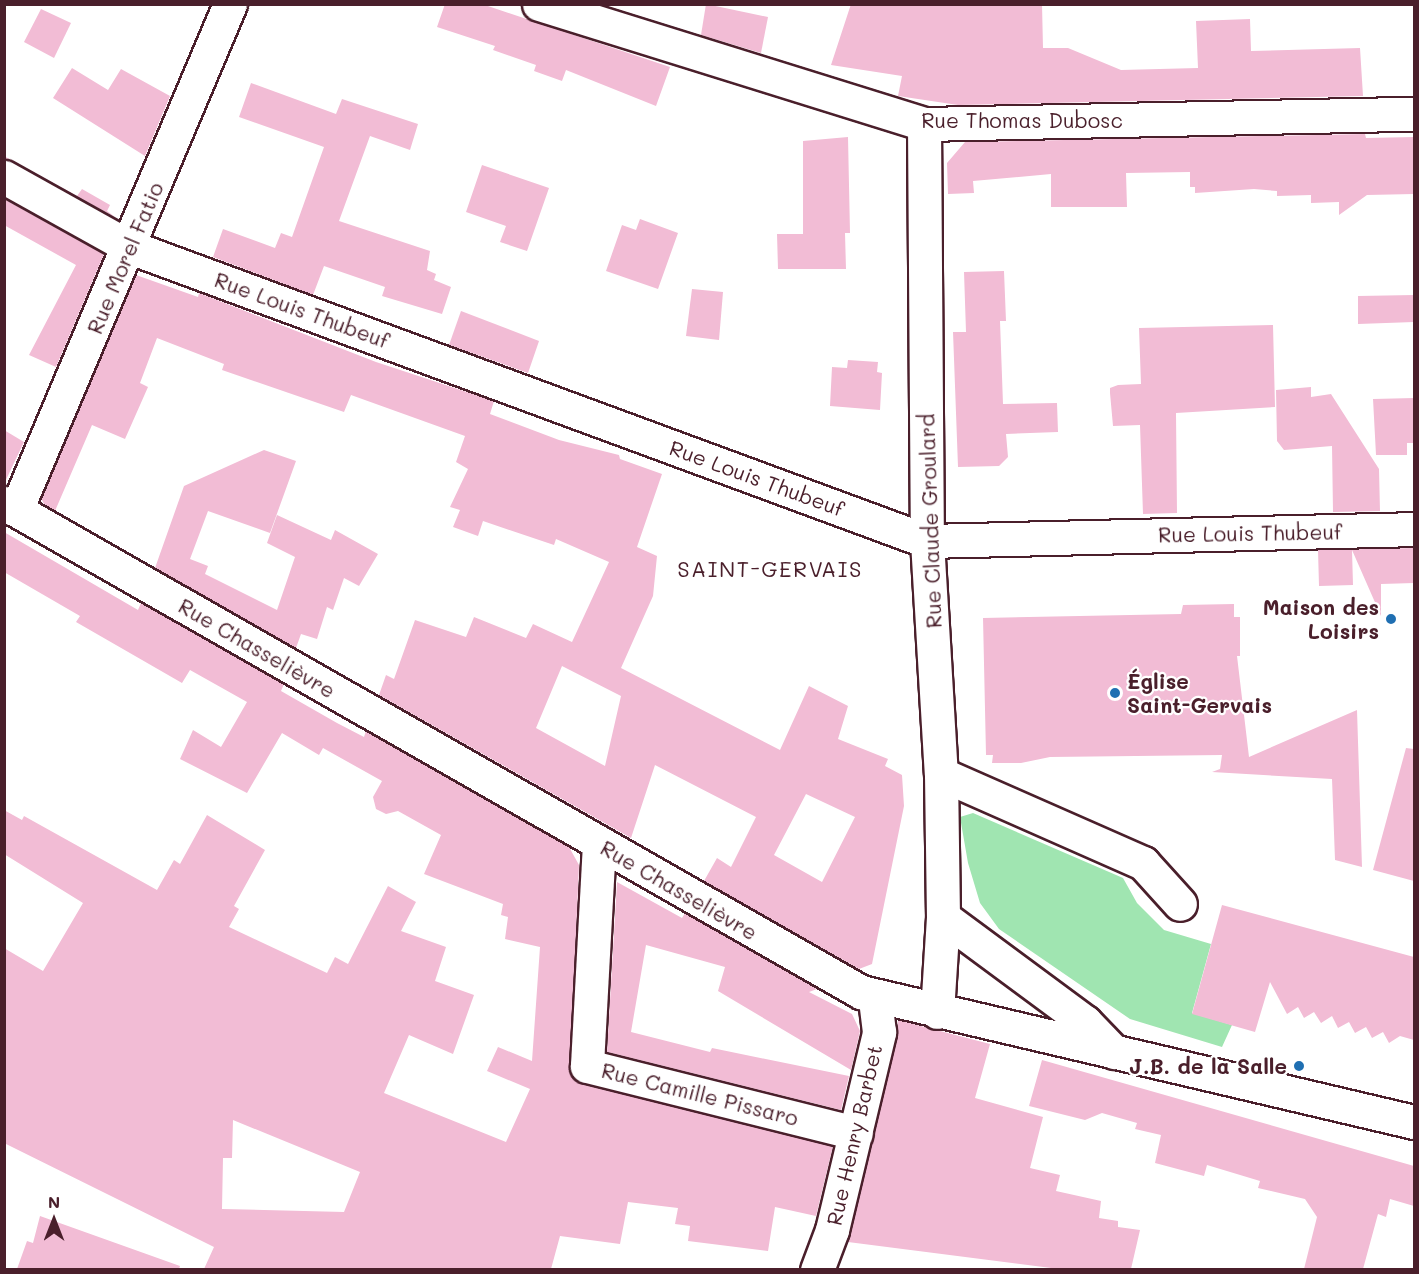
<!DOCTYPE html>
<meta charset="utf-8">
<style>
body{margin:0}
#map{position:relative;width:1419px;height:1274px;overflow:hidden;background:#fff;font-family:Mali,sans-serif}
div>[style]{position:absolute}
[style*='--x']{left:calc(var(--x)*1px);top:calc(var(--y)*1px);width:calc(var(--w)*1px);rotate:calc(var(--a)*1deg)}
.green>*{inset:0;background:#a0e5b1}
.building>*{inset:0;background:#f2bcd5}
.roads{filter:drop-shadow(2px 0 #4a1f2b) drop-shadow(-2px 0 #4a1f2b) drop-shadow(0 2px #4a1f2b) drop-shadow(0 -2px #4a1f2b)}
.minor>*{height:33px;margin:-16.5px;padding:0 16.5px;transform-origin:16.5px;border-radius:16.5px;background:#fff}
.tertiary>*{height:33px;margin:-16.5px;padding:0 16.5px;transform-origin:16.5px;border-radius:16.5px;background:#fff}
.dots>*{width:16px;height:16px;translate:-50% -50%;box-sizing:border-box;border:3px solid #fff;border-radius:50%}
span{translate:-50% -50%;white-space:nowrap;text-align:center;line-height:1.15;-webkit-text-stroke:4.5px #fff;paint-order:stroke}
.street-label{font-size:21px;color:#4a1f2b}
.poi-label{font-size:21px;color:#4a1f2b;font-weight:700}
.right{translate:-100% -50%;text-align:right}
.left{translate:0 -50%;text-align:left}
.neighbourhood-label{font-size:22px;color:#4a1f2b;letter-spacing:1.5px}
.frame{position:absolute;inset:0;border:6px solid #4a1f2b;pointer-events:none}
.north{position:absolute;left:24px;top:1190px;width:60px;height:60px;-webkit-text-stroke:4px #fff;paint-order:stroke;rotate:0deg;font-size:16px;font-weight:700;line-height:24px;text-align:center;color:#4a1f2b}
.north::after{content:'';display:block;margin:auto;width:21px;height:27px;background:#4a1f2b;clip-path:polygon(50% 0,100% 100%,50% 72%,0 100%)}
</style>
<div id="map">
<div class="green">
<i style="clip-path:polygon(973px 813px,1123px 878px,1137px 903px,1164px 930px,1211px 944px,1192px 1013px,1232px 1025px,1222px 1047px,1130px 1019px,999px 929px,980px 903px,968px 863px,960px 817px)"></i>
</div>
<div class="building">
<i style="clip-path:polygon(445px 4px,482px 4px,670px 67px,656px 106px,566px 70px,562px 81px,534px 71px,536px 65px,493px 50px,495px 46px,437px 27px)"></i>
<i style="clip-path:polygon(706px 4px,768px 17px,761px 53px,701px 35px)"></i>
<i style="clip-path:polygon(851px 4px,1042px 4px,1043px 48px,1068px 48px,1121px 70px,1198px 68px,1196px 21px,1250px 19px,1251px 51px,1360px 48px,1363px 96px,958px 105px,898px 96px,902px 76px,831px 65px)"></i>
<i style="clip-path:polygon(41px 9px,71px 23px,54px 58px,24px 42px)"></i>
<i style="clip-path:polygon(72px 68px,108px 90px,121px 69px,170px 96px,145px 156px,53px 98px)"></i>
<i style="clip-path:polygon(251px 83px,336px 114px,342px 99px,418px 124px,410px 150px,370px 136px,339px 221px,430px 251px,427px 270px,436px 274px,434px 280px,451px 287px,442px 314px,382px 296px,385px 287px,324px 266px,313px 295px,213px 257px,223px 229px,275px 248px,281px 233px,292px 237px,324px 147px,239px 117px)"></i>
<i style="clip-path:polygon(1365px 134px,1366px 138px,1414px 137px,1414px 194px,1367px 195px,1339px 215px,1339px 202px,1311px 203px,1311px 195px,1277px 196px,1277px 191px,1254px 189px,1195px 193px,1195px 187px,1190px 187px,1190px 172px,1126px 173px,1127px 207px,1051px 207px,1051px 174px,973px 181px,974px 193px,948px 194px,947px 163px,965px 142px)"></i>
<i style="clip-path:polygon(848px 137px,850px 233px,845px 233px,846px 269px,778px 269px,777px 234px,803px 234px,803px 141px)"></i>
<i style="clip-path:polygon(4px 156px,77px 196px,82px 189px,110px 205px,107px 211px,115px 217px,4px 158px)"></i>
<i style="clip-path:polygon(482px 165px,549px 188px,527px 251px,500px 242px,506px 226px,466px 212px)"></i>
<i style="clip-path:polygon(4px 199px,104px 254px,56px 367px,29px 355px,76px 265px,4px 225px)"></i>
<i style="clip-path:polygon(640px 219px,678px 233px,658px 289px,606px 271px,622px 225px,636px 230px)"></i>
<i style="clip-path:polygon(1004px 271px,1006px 321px,1000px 321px,1003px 404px,1057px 403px,1058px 432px,1006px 434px,1008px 457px,999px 466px,958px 467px,953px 332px,966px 332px,964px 272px)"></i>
<i style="clip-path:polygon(evenodd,136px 275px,198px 297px,199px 293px,376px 362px,494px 401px,490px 414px,559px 440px,619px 455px,620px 459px,662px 474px,637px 547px,657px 556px,653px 596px,621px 668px,780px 750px,809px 686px,848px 706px,838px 739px,888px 759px,885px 766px,902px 775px,904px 806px,872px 964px,859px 969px,704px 881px,717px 858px,731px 867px,756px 817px,655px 765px,631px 838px,379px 695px,386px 675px,394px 679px,415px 620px,466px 637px,474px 617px,526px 638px,533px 624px,572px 642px,609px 562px,556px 539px,554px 545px,483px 521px,478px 536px,453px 527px,460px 510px,450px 507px,468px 469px,456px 462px,465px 436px,351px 395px,344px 412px,222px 370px,224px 364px,157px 338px,140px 383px,148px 387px,125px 439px,92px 425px,55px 511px,44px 504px,41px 498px,136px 275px,562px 666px,621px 696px,605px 766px,536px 728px,562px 666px,136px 275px,806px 794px,855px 817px,822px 882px,774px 855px,806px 794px)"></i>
<i style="clip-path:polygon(692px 289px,723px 292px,719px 340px,686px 336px)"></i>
<i style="clip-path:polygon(1414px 295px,1414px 322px,1358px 324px,1358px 296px)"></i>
<i style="clip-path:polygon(461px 311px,539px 341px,528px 373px,449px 345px)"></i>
<i style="clip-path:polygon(1273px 325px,1275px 407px,1176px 413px,1177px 513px,1143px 514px,1140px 425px,1113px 426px,1110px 393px,1110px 388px,1118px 385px,1141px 384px,1139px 328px)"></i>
<i style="clip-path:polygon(848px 360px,878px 362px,877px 372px,882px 373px,880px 410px,830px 406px,832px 367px,847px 368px)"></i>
<i style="clip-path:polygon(1311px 387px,1311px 397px,1331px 394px,1379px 469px,1380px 511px,1333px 512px,1332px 446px,1284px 450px,1277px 441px,1276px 390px)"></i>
<i style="clip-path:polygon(1414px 398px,1414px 443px,1407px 443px,1407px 455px,1376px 455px,1373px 399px)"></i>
<i style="clip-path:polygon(4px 430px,24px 442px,4px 484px)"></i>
<i style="clip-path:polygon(264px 450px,296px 461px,270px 533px,208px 511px,190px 559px,208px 566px,205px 574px,277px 610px,295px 557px,267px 543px,277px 515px,331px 540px,335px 530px,378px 554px,359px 586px,344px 578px,333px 610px,327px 607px,317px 639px,301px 634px,296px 648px,155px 568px,184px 486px)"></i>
<i style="clip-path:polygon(evenodd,4px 532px,138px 610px,141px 603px,284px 684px,281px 691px,337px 723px,364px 737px,366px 731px,569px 847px,579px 865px,570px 1074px,582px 1084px,833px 1146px,816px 1216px,775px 1207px,768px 1251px,688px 1241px,690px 1226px,675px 1224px,678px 1208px,628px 1202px,620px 1244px,560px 1236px,551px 1269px,204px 1269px,214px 1247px,4px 1143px,4px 948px,43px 971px,83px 903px,4px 854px,4px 810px,22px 820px,24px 816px,157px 890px,174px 860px,180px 864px,207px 815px,265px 850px,234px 906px,239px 909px,229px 927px,327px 973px,335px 957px,348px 964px,388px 886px,416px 902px,401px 931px,446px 947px,435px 981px,474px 995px,453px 1054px,409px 1035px,384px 1093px,506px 1142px,530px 1089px,487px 1071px,498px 1047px,532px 1061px,540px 947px,505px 939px,508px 917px,501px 915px,503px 904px,424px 874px,441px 835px,398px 811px,386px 814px,376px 809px,373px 797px,382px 781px,323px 748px,319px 755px,282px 733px,247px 793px,180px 759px,193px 730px,221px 747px,247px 702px,190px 670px,182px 683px,76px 622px,80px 616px,4px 572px,4px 532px,233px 1120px,360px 1172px,344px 1212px,222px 1209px,223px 1158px,232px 1158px,233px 1120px)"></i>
<i style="clip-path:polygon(1414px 548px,1414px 583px,1381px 584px,1381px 616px,1352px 550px,1353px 585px,1319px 586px,1318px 550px)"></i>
<i style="clip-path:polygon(1234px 604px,1234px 617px,1240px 617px,1240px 656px,1237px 656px,1249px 757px,1357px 710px,1362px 867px,1335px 860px,1332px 779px,1212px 772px,1220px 769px,1222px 755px,1050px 757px,1021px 763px,992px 763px,993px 755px,986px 755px,983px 618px,1181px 614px,1183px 605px)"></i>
<i style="clip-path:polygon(1406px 748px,1414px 749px,1414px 881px,1373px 870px)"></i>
<i style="clip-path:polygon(617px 882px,682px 918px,685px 913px,817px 989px,809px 992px,852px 1014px,860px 1031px,851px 1070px,718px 991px,725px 967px,646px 945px,631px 1032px,710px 1052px,712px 1048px,849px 1076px,841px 1110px,607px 1052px)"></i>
<i style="clip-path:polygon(1222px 905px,1414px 957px,1414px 1040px,1400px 1036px,1389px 1043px,1383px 1032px,1372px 1038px,1366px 1027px,1355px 1033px,1349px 1022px,1338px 1028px,1332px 1016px,1321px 1023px,1314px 1012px,1304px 1018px,1298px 1007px,1287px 1014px,1270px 982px,1255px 1032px,1192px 1014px)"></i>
<i style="clip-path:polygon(898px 1020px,990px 1044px,975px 1098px,1043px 1117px,1030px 1168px,1060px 1175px,1056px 1191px,1101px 1201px,1099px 1218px,1118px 1221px,1118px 1227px,1140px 1230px,1131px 1269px,1059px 1269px,848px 1242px,897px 1036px)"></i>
<i style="clip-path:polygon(1042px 1060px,1414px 1166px,1414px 1206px,1390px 1199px,1386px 1217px,1378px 1214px,1363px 1269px,1304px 1269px,1317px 1217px,1305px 1199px,1258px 1188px,1260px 1181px,1207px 1165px,1204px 1176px,1155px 1163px,1161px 1135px,1135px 1129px,1137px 1123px,1102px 1113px,1085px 1120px,1029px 1106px)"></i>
<i style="clip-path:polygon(40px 1216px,180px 1266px,179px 1269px,17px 1269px,27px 1241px,33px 1243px)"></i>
</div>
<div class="roads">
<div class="minor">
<i style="--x:539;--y:4;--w:403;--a:17.3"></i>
<i style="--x:924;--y:124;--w:490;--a:-1.2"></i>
<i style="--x:924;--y:124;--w:417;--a:89.6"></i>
<i style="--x:927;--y:541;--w:233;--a:86.6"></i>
<i style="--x:941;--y:774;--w:143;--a:89.2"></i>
<i style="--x:943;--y:917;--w:95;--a:93.6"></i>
<i style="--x:4;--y:177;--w:144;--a:29.1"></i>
<i style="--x:130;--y:247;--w:849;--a:20.25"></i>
<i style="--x:927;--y:541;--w:487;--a:-1.4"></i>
<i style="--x:16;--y:510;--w:549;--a:-67.08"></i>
<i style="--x:941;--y:774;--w:221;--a:23.8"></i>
<i style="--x:1143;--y:863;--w:55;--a:47.9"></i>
<i style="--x:599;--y:843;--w:223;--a:93.1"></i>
<i style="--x:587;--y:1066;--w:277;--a:14"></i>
<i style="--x:943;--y:917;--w:177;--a:36.5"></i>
<i style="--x:1085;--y:1022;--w:42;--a:46"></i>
<i style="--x:817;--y:1270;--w:43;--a:-69.4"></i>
<i style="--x:832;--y:1230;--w:204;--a:-76.6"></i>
<i style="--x:879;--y:1032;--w:34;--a:-97"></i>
</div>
<div class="tertiary">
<i style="--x:4;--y:503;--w:987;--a:29.71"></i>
<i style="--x:861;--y:992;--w:568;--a:13.23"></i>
</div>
</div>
<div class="dots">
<i style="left:1391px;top:619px;background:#1f6fb2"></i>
<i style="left:1115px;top:693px;background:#1f6fb2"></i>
<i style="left:1299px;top:1066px;background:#1f6fb2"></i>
</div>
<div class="street-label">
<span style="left:1022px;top:120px">Rue Thomas Dubosc</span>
<span style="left:125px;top:258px;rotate:-67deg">Rue Morel Fatio</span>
<span style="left:302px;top:310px;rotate:20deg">Rue Louis Thubeuf</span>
<span style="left:757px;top:478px;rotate:20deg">Rue Louis Thubeuf</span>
<span style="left:930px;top:521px;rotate:-92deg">Rue Claude Groulard</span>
<span style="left:1250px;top:533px;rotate:-1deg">Rue Louis Thubeuf</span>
<span style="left:257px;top:648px;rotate:30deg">Rue Chasselièvre</span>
<span style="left:679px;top:890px;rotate:30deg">Rue Chasselièvre</span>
<span style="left:700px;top:1094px;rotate:14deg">Rue Camille Pissaro</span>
<span style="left:854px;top:1135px;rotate:-77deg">Rue Henry Barbet</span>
</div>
<div class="poi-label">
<span class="right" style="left:1379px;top:619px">Maison des<br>Loisirs</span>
<span class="left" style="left:1127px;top:693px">Église<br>Saint-Gervais</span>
<span class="right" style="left:1287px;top:1066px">J.B. de la Salle</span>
</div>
<div class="neighbourhood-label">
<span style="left:770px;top:569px">SAINT-GERVAIS</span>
</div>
<div class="frame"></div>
<div class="north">N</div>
</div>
